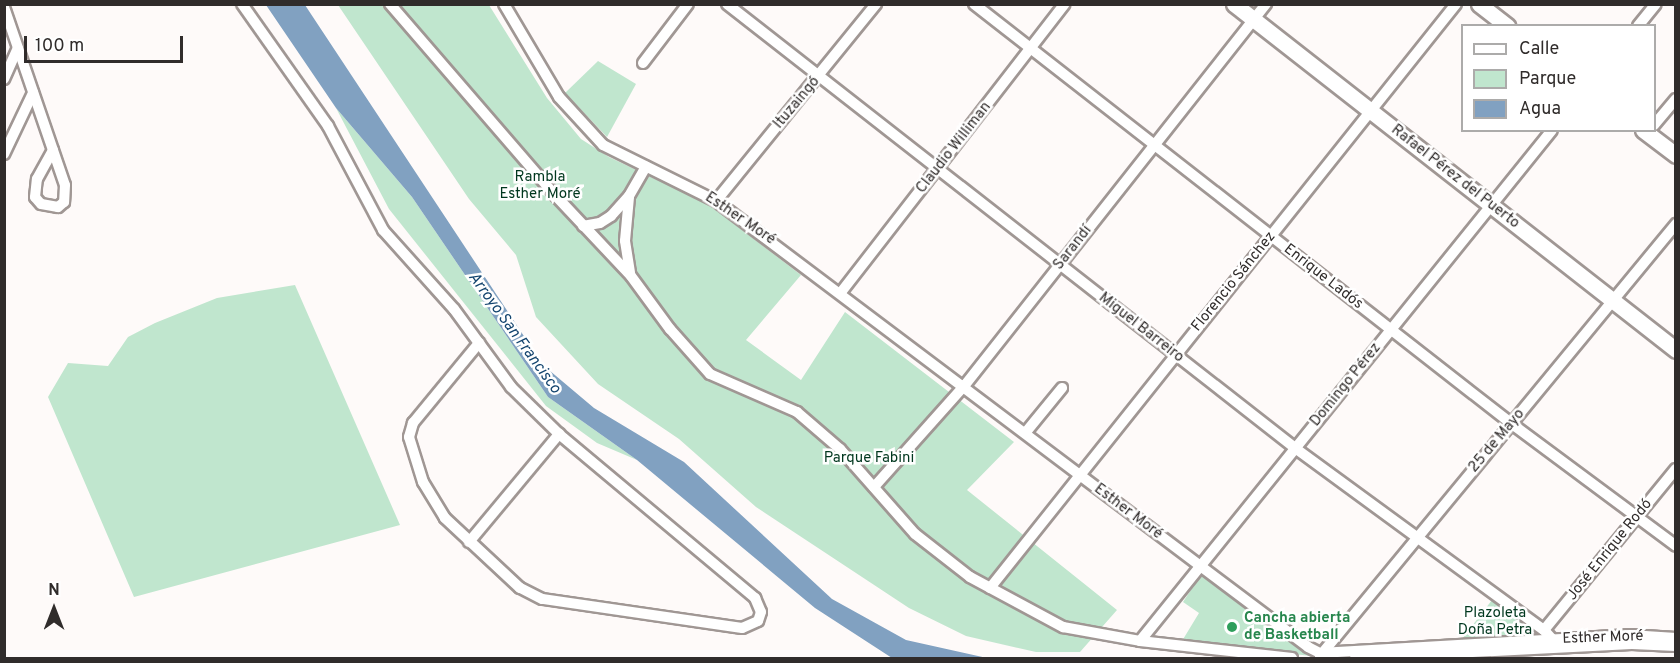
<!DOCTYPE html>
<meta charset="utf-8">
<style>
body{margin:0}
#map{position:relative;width:1680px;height:663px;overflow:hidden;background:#fefaf9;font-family:Overpass,sans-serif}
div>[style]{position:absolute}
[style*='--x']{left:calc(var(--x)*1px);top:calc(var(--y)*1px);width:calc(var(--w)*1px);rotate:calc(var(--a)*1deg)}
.green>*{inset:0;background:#c0e6ce}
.water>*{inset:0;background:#81a1c1}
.roads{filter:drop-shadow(2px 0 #a09794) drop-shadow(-2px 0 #a09794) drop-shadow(0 2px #a09794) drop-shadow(0 -2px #a09794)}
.minor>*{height:10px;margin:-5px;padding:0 5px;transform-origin:5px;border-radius:5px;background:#fff}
.secondary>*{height:15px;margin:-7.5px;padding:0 7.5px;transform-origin:7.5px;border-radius:7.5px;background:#fff}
.dots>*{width:16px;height:16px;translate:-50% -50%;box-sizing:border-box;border:3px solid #fff;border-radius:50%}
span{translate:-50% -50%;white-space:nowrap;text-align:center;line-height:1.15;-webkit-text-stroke:5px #fff;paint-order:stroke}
.street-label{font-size:15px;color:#302c2b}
.park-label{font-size:15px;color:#00371e}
.leisure-label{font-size:15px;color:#27864d;font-weight:700}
.left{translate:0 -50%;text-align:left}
.water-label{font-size:16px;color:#13446e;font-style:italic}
.frame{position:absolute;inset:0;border:6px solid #302c2b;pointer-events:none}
.legend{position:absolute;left:1461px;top:24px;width:195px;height:108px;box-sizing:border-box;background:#fff;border:2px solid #acabaa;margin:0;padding:8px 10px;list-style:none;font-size:18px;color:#302c2b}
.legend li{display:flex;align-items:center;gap:12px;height:30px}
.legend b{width:30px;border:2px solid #acabaa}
.north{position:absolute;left:24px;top:579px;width:60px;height:60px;-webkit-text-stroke:4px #fff;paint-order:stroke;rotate:0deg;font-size:16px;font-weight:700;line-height:24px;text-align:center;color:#302c2b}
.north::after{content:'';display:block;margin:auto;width:21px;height:27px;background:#302c2b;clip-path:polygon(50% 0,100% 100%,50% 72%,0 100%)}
.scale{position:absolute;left:24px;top:36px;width:159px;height:27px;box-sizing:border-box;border:3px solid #302c2b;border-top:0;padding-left:8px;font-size:18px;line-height:21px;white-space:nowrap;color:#302c2b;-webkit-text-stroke:4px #fff;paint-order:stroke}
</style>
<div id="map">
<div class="green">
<i style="clip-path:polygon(338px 5px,489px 5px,547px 98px,581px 139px,609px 157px,708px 204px,801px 275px,746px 340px,801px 380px,845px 312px,1014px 442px,967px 490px,1117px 610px,1080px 652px,1036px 652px,966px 636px,909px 608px,756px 507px,679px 439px,598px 384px,536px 317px,516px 255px,469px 199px)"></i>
<i style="clip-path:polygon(598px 61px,636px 84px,607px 137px,565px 93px)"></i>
<i style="clip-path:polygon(336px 108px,412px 197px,548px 397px,637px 460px,597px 443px,546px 406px,389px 209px)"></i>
<i style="clip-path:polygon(295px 285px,400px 525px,134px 597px,48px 397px,68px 363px,108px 366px,128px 337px,155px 323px,217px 298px)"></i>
<i style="clip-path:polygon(1200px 576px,1209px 579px,1311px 656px,1182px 641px,1199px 613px,1183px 602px)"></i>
<i style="clip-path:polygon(1492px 600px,1533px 631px,1530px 637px,1462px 639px)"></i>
</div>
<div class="water">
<i style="clip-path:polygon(266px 5px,305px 5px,543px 365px,594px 408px,684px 462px,832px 599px,906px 640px,987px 658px,892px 658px,815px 608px,637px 460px,548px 397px,412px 197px,336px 108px)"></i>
</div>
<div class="roads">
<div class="minor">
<i style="--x:242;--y:4;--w:149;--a:54.8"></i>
<i style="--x:328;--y:126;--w:118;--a:62.1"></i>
<i style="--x:383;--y:230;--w:106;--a:48.1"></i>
<i style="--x:454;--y:309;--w:97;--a:53.8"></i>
<i style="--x:511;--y:387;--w:67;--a:44.4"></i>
<i style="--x:559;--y:434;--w:256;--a:39.9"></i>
<i style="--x:755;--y:598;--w:15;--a:67"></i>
<i style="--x:761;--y:612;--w:9;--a:108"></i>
<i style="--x:758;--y:621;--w:17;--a:156"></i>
<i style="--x:742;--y:628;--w:202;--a:-171.7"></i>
<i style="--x:542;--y:599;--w:25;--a:-153"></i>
<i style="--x:520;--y:588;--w:103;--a:-137"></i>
<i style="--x:445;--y:518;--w:42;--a:-121.4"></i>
<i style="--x:423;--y:482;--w:47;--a:-107.3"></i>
<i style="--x:409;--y:437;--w:15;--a:-74"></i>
<i style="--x:413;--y:423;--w:104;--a:-50.5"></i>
<i style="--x:390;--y:4;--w:251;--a:49.2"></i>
<i style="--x:554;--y:194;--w:112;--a:46.8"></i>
<i style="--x:631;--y:276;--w:66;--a:53.7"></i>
<i style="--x:670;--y:329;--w:60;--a:48.4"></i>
<i style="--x:710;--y:374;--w:95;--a:23.6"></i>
<i style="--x:797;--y:412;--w:57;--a:40.7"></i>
<i style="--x:840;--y:449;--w:113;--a:48.6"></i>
<i style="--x:915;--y:534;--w:70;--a:38"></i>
<i style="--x:970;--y:577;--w:106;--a:28.3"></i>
<i style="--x:1063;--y:627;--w:78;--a:10.3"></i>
<i style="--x:1140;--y:641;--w:153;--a:6.4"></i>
<i style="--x:504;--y:4;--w:108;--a:59.4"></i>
<i style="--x:559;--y:97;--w:65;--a:47.5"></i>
<i style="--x:603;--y:145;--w:126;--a:26.4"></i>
<i style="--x:716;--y:201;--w:741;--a:36.99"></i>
<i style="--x:1308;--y:647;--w:13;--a:27"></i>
<i style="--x:1320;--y:653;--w:311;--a:-3.3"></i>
<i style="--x:1630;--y:635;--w:46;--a:3.7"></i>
<i style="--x:727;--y:4;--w:721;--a:38.01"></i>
<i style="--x:1295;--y:448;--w:308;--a:36.2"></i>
<i style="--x:1544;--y:630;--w:12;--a:48"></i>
<i style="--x:1552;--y:639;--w:8;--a:83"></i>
<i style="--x:974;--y:4;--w:683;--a:37.98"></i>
<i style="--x:1512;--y:424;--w:204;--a:36.6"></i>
<i style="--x:4;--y:7;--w:188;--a:71.1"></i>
<i style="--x:65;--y:185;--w:17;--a:93"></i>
<i style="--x:64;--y:202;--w:8;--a:140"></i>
<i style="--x:58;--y:207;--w:17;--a:-170"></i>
<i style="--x:41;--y:204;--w:9;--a:-131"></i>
<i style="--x:35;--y:197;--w:18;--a:-84"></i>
<i style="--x:37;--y:179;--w:33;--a:-61"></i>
<i style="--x:1638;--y:26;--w:28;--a:-51"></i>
<i style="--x:643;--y:63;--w:74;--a:-52.7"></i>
<i style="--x:4;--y:79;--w:34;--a:-66"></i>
<i style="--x:1654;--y:125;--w:34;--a:-50"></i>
<i style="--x:4;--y:154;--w:68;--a:-64.6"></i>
<i style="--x:629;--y:197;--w:44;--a:95.2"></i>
<i style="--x:625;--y:241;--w:32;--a:81"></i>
<i style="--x:716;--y:201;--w:254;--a:-50.9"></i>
<i style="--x:583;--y:226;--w:17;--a:-10"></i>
<i style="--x:600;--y:223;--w:13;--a:-32"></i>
<i style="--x:611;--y:216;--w:27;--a:-48"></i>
<i style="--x:629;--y:196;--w:34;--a:-60"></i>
<i style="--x:842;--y:291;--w:363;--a:-52.2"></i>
<i style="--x:1026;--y:432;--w:57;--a:-50.7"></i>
<i style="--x:874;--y:487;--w:137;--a:-48.3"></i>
<i style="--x:965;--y:385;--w:486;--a:-51.7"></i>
<i style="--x:469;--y:542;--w:141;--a:-50.2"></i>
<i style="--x:990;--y:588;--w:747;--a:-51.41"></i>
<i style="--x:1544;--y:630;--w:208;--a:-50.7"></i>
<i style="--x:1140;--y:641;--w:656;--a:-51.12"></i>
<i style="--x:1320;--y:656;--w:560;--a:-50.51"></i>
<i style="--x:1355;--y:658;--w:277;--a:-2.9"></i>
<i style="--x:1632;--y:644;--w:44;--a:2.6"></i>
</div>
<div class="secondary">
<i style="--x:1234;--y:4;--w:561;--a:38.05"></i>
<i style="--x:1479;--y:4;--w:36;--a:38"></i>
<i style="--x:1643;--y:130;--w:41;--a:37.1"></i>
</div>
</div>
<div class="dots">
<i style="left:1232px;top:627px;background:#2e9e5b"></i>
</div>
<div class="street-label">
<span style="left:797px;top:103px;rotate:-50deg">Ituzaingó</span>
<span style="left:954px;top:148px;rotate:-52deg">Claudio Williman</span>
<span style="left:1455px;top:177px;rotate:38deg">Rafael Pérez del Puerto</span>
<span style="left:740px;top:219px;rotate:34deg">Esther Moré</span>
<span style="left:1073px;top:248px;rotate:-52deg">Sarandí</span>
<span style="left:1323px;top:277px;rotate:38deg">Enrique Ladós</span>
<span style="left:1234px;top:282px;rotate:-51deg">Florencio Sánchez</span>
<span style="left:1141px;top:328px;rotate:38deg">Miguel Barreiro</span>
<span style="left:1346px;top:385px;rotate:-51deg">Domingo Pérez</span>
<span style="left:1497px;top:441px;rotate:-50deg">25 de Mayo</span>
<span style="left:1128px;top:512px;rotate:37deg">Esther Moré</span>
<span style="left:1610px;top:550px;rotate:-51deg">José Enrique Rodó</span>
<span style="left:1603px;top:638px;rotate:-2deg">Esther Moré</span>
</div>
<div class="park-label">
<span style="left:540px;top:186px">Rambla<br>Esther Moré</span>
<span style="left:869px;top:459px">Parque Fabini</span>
<span style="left:1495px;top:622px">Plazoleta<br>Doña Petra</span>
</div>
<div class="leisure-label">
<span class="left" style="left:1244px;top:627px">Cancha abierta<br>de Basketball</span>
</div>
<div class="water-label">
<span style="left:514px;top:333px;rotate:54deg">Arroyo San Francisco</span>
</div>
<div class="frame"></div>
<ul class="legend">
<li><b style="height:8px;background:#fff"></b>Calle</li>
<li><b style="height:16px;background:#c0e6ce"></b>Parque</li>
<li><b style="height:16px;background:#81a1c1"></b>Agua</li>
</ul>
<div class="north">N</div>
<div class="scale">100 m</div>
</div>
